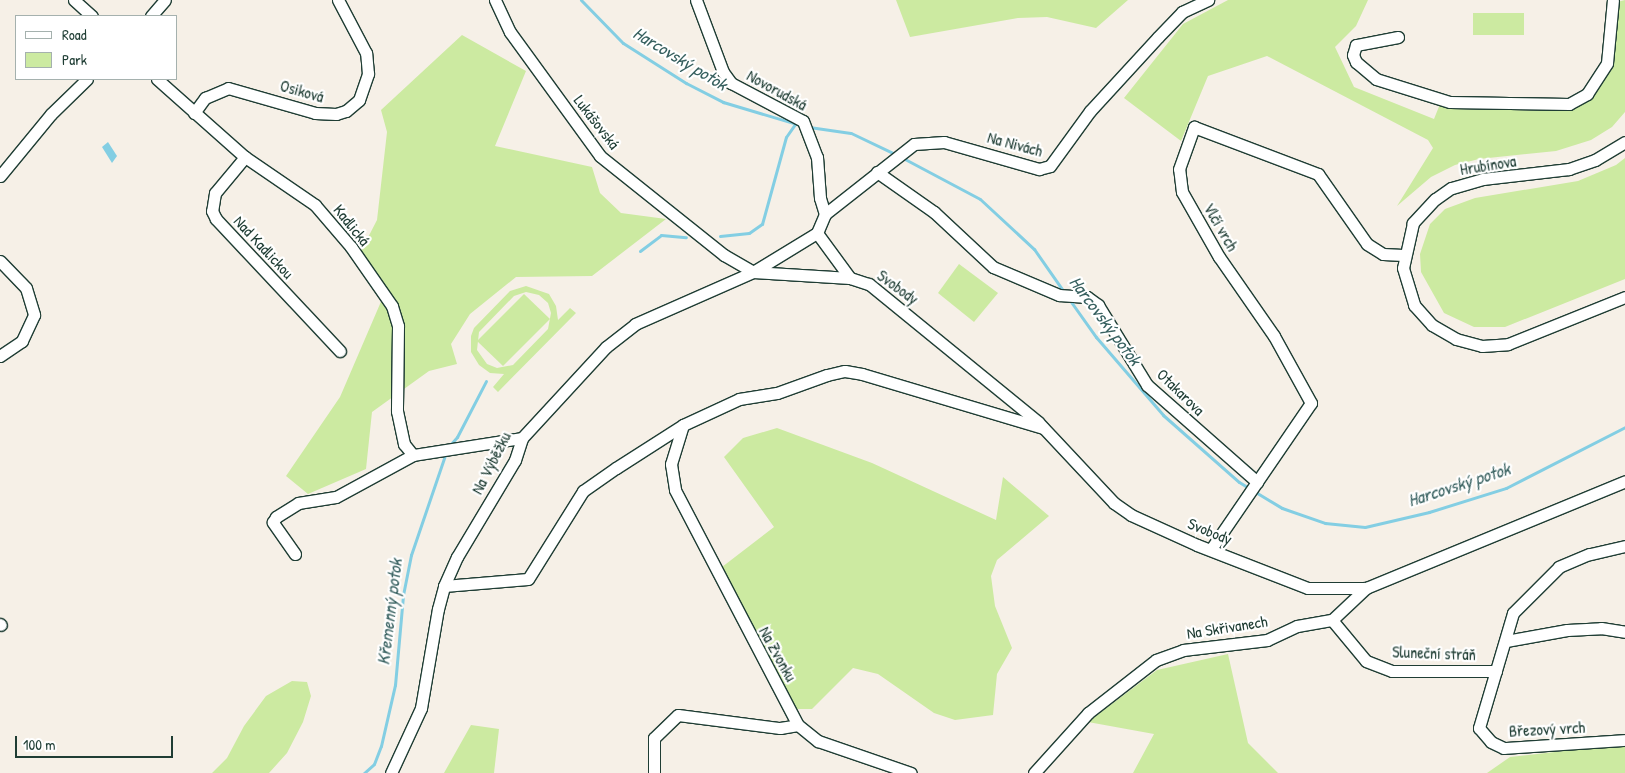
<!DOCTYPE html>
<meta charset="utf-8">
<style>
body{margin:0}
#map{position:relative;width:1625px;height:773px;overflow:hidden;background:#f6f0e7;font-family:"Patrick Hand",sans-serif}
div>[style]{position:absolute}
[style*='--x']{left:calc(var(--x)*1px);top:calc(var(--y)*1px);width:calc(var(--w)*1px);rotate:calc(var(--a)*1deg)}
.green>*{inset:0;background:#cceaa1}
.water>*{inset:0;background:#83cee3}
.stream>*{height:3px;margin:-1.5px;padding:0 1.5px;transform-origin:1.5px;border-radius:1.5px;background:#83cee3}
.roads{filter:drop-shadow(1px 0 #1f3d34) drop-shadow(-1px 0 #1f3d34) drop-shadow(0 1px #1f3d34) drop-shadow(0 -1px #1f3d34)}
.street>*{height:11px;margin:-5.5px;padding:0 5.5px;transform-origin:5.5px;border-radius:5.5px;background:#fff}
span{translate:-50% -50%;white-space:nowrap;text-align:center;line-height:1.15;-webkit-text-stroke:4.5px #fff;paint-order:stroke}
.street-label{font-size:16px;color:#1f3d34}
.water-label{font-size:18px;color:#386160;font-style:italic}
.legend{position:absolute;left:15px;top:15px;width:162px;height:65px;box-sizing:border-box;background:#fff;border:1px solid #a5b1ae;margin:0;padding:6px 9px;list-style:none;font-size:15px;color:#1f3d34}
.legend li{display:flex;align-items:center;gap:10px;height:25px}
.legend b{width:25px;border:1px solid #a5b1ae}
.scale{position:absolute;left:15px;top:736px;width:158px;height:22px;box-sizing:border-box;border:2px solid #1f3d34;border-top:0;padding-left:6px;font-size:15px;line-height:18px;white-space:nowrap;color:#1f3d34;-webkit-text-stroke:4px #fff;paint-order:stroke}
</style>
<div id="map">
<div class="green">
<i style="clip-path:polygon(896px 0,1128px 0,1096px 28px,1047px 17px,1018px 18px,910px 37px)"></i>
<i style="clip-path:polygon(1228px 0,1368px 0,1356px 26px,1335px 47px,1354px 87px,1434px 119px,1440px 104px,1454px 109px,1567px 111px,1590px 96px,1612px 69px,1617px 35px,1617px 2px,1625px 0,1625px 112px,1612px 127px,1591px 140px,1556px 151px,1479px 159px,1455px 165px,1431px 177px,1397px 206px,1433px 148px,1428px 140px,1267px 56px,1208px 76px,1181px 141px,1124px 98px,1183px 24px)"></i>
<i style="clip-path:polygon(1473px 13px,1524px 13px,1524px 35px,1473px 35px)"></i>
<i style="clip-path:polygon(462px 35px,526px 71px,495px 146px,592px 167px,600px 193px,621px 213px,666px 219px,592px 276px,516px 277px,470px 314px,451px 344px,457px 364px,429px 371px,372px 412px,366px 469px,308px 494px,286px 476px,340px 397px,386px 290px,361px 251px,377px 220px,387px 132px,381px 110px)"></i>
<i style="clip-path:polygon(1625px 158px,1625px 279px,1505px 327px,1474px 327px,1444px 313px,1421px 272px,1420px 254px,1430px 224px,1445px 209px,1475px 198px,1578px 181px,1616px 165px)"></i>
<i style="clip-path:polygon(959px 264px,998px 293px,974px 322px,938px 293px)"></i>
<i style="clip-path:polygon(evenodd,526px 286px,549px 294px,556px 306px,558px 320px,570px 308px,576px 313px,498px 392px,493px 387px,504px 374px,490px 373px,479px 365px,471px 352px,471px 336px,474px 328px,510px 291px,526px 286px,526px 292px,539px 295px,548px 303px,551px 313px,548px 329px,513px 365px,497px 368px,487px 364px,477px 350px,479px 332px,514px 296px,526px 292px)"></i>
<i style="clip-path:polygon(524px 294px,550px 319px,503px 366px,477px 341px)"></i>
<i style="clip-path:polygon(777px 428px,872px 463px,996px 520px,1003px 477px,1049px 516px,997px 560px,991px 576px,995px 606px,1012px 648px,997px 674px,993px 715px,955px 720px,934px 713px,878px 674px,853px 668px,812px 709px,795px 709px,722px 567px,774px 527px,724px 457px,743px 438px)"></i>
<i style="clip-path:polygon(1228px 654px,1248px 743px,1278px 773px,1133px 773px,1154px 734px,1088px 722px,1157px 670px)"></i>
<i style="clip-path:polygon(292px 681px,307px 682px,311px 696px,303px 722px,287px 753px,269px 773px,212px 773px,227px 758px,244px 726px,266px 696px)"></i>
<i style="clip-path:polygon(471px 725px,499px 729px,494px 773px,444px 773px)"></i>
<i style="clip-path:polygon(1625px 744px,1625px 773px,1487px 773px,1510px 757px)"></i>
</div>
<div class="water">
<i style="clip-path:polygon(108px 142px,117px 156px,112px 163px,102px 147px)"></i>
</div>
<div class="stream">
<i style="--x:581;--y:0;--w:60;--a:45.7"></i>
<i style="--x:623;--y:43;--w:75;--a:32.4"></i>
<i style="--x:686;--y:83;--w:42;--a:27.2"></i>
<i style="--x:723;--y:102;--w:80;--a:16.6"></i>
<i style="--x:809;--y:127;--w:42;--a:8.1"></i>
<i style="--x:851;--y:133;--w:49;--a:25.5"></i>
<i style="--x:901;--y:157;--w:89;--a:28"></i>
<i style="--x:980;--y:199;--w:74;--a:42.8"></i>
<i style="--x:1034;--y:249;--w:52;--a:55.1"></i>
<i style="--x:720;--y:236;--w:29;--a:-6"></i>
<i style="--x:749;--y:233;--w:16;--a:-35"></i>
<i style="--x:762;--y:224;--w:90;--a:-74.6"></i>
<i style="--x:786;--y:137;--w:16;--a:-55"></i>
<i style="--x:640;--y:251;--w:26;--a:-37"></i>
<i style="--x:661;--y:235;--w:25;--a:5"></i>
<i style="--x:1069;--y:299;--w:47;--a:54.6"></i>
<i style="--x:1096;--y:337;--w:103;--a:49.3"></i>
<i style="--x:1163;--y:415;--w:101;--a:41.4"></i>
<i style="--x:1239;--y:482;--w:50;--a:31.2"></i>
<i style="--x:1282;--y:508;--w:46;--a:19.2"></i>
<i style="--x:1325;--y:523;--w:40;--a:5.7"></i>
<i style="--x:1365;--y:527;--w:66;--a:-13.2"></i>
<i style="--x:1429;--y:512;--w:81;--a:-17.3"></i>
<i style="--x:1506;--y:488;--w:134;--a:-27.1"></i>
<i style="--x:450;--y:445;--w:11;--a:-49"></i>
<i style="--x:457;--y:437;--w:63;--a:-62.6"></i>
<i style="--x:364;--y:773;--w:13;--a:-42"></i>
<i style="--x:374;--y:764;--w:19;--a:-69"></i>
<i style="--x:381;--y:746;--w:63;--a:-77.1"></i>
<i style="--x:395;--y:685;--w:90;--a:-84.9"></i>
<i style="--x:403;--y:595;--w:41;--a:-78.7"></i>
<i style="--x:411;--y:555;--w:106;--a:-71.2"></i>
</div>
<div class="roads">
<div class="street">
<i style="--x:74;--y:0;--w:24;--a:42"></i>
<i style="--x:495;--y:0;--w:35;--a:65"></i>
<i style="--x:510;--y:32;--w:153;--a:54"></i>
<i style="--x:600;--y:156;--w:159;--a:38.6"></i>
<i style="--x:724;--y:255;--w:34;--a:30"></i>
<i style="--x:753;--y:272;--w:97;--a:3.5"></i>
<i style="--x:850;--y:278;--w:20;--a:18"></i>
<i style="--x:869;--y:284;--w:218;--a:39.2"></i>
<i style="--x:1038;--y:422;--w:111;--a:46.8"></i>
<i style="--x:1114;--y:503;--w:21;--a:35"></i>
<i style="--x:1131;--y:515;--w:72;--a:24.4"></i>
<i style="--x:1197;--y:545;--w:119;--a:21.2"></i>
<i style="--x:1308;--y:588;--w:58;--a:0"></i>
<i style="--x:1366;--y:588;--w:280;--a:-22.4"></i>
<i style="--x:696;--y:0;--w:77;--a:69.4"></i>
<i style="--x:723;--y:72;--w:14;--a:54"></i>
<i style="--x:731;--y:83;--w:81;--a:27.8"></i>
<i style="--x:803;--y:121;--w:39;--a:69"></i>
<i style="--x:817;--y:157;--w:41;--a:85.8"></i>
<i style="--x:820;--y:198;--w:17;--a:73"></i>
<i style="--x:151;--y:16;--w:21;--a:-49"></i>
<i style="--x:1398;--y:37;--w:43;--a:169.2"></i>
<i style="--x:1356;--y:45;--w:10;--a:107"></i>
<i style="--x:1353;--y:55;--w:8;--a:67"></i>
<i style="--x:1356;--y:62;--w:26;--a:40"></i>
<i style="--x:1376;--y:79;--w:77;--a:17.3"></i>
<i style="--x:1450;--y:102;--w:119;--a:1"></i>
<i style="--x:1569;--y:104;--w:21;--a:-29"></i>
<i style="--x:1587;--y:94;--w:37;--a:-57"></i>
<i style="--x:1607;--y:63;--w:63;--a:-84.6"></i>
<i style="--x:157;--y:79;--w:118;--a:41.6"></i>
<i style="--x:245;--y:157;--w:85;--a:34.4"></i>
<i style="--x:315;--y:205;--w:55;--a:49.4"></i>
<i style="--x:351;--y:247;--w:72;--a:55.2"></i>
<i style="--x:392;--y:306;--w:21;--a:73"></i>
<i style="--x:398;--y:326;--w:85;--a:90.7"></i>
<i style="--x:397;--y:411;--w:34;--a:78"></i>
<i style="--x:404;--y:444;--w:14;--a:51"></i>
<i style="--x:194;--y:113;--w:19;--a:-54"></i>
<i style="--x:205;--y:98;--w:25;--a:-23"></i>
<i style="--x:228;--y:88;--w:91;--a:16"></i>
<i style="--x:315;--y:113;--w:21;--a:3"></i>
<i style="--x:336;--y:114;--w:10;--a:-17"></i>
<i style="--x:346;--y:111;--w:17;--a:-40"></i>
<i style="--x:359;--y:100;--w:28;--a:-71"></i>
<i style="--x:368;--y:74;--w:21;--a:-95"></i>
<i style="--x:366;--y:53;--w:60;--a:-117.8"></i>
<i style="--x:1625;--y:142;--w:35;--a:149"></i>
<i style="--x:1595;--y:160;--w:28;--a:161"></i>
<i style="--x:1569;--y:169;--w:87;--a:173.4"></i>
<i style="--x:1483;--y:179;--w:33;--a:164"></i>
<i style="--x:1451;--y:188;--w:19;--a:145"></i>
<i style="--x:1435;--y:199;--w:33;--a:133"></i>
<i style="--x:1413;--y:223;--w:46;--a:102.5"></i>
<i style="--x:1403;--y:268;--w:39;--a:73"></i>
<i style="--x:1414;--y:305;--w:27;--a:48"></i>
<i style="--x:1432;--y:325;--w:28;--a:30"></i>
<i style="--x:1456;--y:339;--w:27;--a:15"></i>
<i style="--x:1482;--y:346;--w:26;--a:-4"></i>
<i style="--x:1508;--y:344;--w:126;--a:-21.9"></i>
<i style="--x:245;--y:157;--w:47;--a:129.8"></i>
<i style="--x:215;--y:193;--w:18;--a:99"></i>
<i style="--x:212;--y:211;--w:9;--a:63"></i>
<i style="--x:216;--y:219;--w:181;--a:46.8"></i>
<i style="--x:877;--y:172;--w:70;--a:35.1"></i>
<i style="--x:934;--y:212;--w:81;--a:43"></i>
<i style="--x:993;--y:267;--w:72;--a:23"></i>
<i style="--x:1059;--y:295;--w:28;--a:4"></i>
<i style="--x:1087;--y:297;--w:14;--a:36"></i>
<i style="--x:1098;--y:305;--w:94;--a:58.5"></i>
<i style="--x:1147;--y:385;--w:147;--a:41.4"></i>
<i style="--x:0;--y:176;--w:80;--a:-50.6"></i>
<i style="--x:51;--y:114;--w:50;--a:-44.2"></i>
<i style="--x:817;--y:233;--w:56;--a:53.7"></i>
<i style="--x:0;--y:261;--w:37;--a:46"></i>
<i style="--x:26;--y:288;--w:28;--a:73"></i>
<i style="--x:34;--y:315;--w:29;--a:115"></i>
<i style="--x:22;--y:341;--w:27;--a:146"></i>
<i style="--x:683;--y:425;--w:41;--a:107.1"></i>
<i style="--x:671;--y:464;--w:26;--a:81"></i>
<i style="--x:675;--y:490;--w:265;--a:62.4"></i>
<i style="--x:798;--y:725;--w:26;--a:39"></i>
<i style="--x:818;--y:741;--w:98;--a:19"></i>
<i style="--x:1625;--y:546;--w:37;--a:167"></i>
<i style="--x:1589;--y:554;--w:33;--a:157"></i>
<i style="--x:1559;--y:567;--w:65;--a:135"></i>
<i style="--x:1513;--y:613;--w:120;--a:106.5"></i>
<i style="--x:1479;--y:728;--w:18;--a:49"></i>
<i style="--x:1491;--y:742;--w:14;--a:25"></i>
<i style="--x:1504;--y:748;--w:121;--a:-3.8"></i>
<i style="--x:1211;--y:549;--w:177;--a:-55.6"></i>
<i style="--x:1311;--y:403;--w:77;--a:-118.9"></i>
<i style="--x:1274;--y:336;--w:96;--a:-124.8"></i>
<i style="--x:1219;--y:257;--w:75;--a:-119.6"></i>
<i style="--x:1182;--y:192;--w:23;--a:-97"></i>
<i style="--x:1179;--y:169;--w:45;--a:-70.3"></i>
<i style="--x:1194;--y:127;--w:133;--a:20.8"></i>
<i style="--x:1318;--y:174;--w:85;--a:55"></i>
<i style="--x:1367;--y:244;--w:19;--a:32"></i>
<i style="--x:1383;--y:254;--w:20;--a:3"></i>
<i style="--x:295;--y:554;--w:39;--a:-125"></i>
<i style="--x:273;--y:522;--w:6;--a:-59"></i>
<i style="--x:276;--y:517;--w:26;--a:-32"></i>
<i style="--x:298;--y:503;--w:38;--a:-9"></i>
<i style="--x:336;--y:497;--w:88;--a:-28.6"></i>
<i style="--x:413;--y:455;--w:110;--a:-8.9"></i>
<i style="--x:444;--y:586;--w:84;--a:-4.8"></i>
<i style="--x:528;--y:579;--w:104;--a:-58"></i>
<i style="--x:583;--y:491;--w:40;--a:-34.9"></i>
<i style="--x:616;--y:468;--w:80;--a:-32.7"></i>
<i style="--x:683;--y:425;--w:62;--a:-24.9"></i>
<i style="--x:739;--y:399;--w:38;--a:-9"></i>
<i style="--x:777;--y:393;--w:53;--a:-19.8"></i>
<i style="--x:827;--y:375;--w:18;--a:-13"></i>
<i style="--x:845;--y:371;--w:17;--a:10"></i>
<i style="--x:862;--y:374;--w:189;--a:16.6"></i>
<i style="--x:1332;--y:620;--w:53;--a:50.3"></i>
<i style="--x:1366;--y:661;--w:28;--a:21"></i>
<i style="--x:1392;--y:671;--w:104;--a:0"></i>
<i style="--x:0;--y:624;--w:1;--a:45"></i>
<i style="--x:1506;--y:641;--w:62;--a:-10.2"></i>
<i style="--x:1567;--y:630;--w:34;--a:-3"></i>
<i style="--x:1601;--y:628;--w:24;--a:9"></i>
<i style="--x:391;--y:773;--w:72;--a:-65.2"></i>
<i style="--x:421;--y:708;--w:100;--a:-80.3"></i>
<i style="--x:438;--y:609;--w:24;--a:-75"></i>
<i style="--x:444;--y:586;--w:32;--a:-66"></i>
<i style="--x:457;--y:557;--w:113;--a:-59.1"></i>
<i style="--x:515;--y:460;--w:23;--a:-72"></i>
<i style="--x:522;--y:438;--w:124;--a:-47.3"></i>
<i style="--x:606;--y:347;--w:37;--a:-38"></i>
<i style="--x:635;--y:324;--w:129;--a:-23.8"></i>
<i style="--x:753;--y:272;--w:75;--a:-31.4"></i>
<i style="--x:817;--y:233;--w:21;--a:-67"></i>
<i style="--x:825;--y:214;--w:113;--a:-38.2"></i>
<i style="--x:914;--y:144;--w:30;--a:-4"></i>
<i style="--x:944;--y:142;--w:99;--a:15.9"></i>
<i style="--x:1039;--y:169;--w:11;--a:-15"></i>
<i style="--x:1050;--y:166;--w:68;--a:-54"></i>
<i style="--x:1090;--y:111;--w:100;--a:-47.4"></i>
<i style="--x:1158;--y:37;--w:35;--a:-46"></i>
<i style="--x:1182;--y:12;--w:29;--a:-25"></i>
<i style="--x:654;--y:773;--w:35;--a:-90"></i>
<i style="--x:654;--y:738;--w:33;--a:-44"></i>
<i style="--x:678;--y:715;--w:103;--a:7.3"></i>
<i style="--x:780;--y:728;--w:18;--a:-9"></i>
<i style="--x:1034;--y:773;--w:81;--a:-48"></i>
<i style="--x:1088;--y:713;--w:86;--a:-37.9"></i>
<i style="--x:1156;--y:660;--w:29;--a:-20"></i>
<i style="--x:1183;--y:650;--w:85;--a:-6.8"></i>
<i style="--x:1267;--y:640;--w:33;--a:-25"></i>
<i style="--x:1297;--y:626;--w:36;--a:-10"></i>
<i style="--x:1332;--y:620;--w:47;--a:-43.3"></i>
</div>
</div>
<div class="street-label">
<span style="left:777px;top:90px;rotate:29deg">Novorudská</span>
<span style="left:302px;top:91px;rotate:16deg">Osiková</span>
<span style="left:597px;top:122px;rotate:52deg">Lukášovská</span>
<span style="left:1015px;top:144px;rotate:15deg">Na Nivách</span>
<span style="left:1488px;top:165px;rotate:-9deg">Hrubínova</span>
<span style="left:352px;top:225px;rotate:51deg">Kadlická</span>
<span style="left:1221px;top:227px;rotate:60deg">Vlčí vrch</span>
<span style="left:264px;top:247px;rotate:47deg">Nad Kadlickou</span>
<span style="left:898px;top:287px;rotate:36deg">Svobody</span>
<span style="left:1181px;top:392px;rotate:44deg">Otakarova</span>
<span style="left:491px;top:463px;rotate:-63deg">Na Výběžku</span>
<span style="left:1210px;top:531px;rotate:22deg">Svobody</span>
<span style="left:1227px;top:627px;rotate:-9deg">Na Skřivanech</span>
<span style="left:1434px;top:653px;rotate:2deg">Sluneční stráň</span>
<span style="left:778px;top:654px;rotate:61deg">Na Zvonku</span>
<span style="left:1547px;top:729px;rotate:-3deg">Březový vrch</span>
</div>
<div class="water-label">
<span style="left:680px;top:59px;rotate:31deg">Harcovský potok</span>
<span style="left:1105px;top:321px;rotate:53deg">Harcovský potok</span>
<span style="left:1459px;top:485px;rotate:-18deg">Harcovský potok</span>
<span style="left:390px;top:612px;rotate:-83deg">Křemenný potok</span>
</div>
<ul class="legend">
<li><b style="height:6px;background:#fff"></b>Road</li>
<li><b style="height:14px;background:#cceaa1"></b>Park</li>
</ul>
<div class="scale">100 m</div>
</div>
